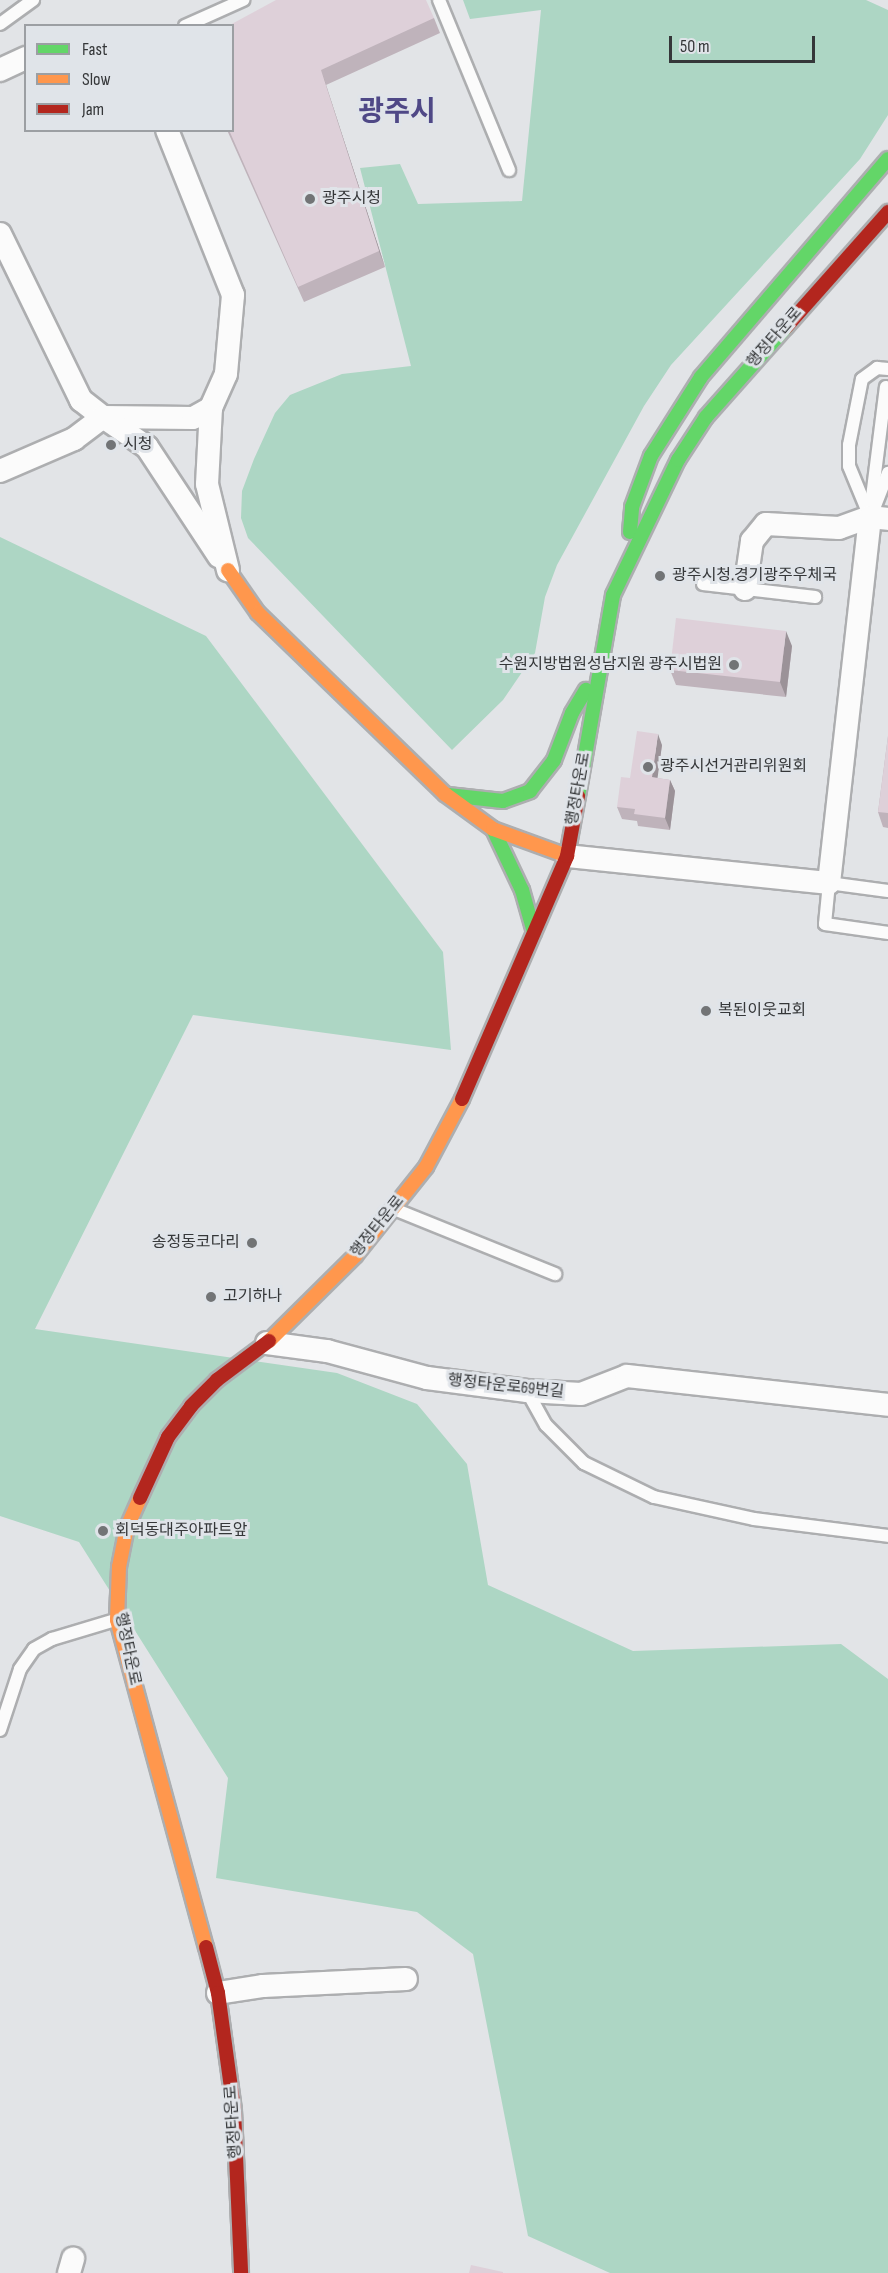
<!DOCTYPE html>
<meta charset="utf-8">
<style>
body{margin:0}
#map{position:relative;width:888px;height:2273px;overflow:hidden;background:#e2e4e7;font-family:"Sofia Sans Condensed","Noto Sans KR",sans-serif}
div>[style]{position:absolute}
[style*='--x']{left:calc(var(--x)*1px);top:calc(var(--y)*1px);width:calc(var(--w)*1px);rotate:calc(var(--a)*1deg)}
.green>*{inset:0;background:#add6c4}
.roads{filter:drop-shadow(2px 0 #adaeb0) drop-shadow(-2px 0 #adaeb0) drop-shadow(0 2px #adaeb0) drop-shadow(0 -2px #adaeb0)}
.lane>*{height:12px;margin:-6px;padding:0 6px;transform-origin:6px;border-radius:6px;background:#fbfbfb}
.street>*{height:22px;margin:-11px;padding:0 11px;transform-origin:11px;border-radius:11px;background:#fbfbfb}
.fast>*{height:14px;margin:-7px;padding:0 7px;transform-origin:7px;border-radius:7px;background:#63d668}
.slow>*{height:14px;margin:-7px;padding:0 7px;transform-origin:7px;border-radius:7px;background:#ff974d}
.jam>*{height:14px;margin:-7px;padding:0 7px;transform-origin:7px;border-radius:7px;background:#b3261e}
.wall>*{inset:0;background:#bfb3bb}
.shaded-wall>*{inset:0;background:#9b9298}
.building>*{inset:0;background:#ded0d9}
.dots>*{width:16px;height:16px;translate:-50% -50%;box-sizing:border-box;border:3px solid #e0e4e9;border-radius:50%}
span{translate:-50% -50%;white-space:nowrap;text-align:center;line-height:1.15;-webkit-text-stroke:6px #e0e4e9;paint-order:stroke}
.poi-label{font-size:16px;color:#353739}
.left{translate:0 -50%;text-align:left}
.right{translate:-100% -50%;text-align:right}
.street-label{font-size:16px;color:#353739}
.town-label{font-size:28px;color:#4f4886;font-weight:700}
.legend{position:absolute;left:24px;top:24px;width:210px;height:108px;box-sizing:border-box;background:#e0e4e9;border:2px solid #9c9fa3;margin:0;padding:8px 10px;list-style:none;font-size:18px;color:#353739}
.legend li{display:flex;align-items:center;gap:12px;height:30px}
.legend b{width:30px;border:2px solid #9c9fa3}
.scale{position:absolute;left:669px;top:36px;width:146px;height:27px;box-sizing:border-box;border:3px solid #353739;border-top:0;padding-left:8px;font-size:18px;line-height:21px;white-space:nowrap;color:#353739;-webkit-text-stroke:4px #e0e4e9;paint-order:stroke}
</style>
<div id="map">
<div class="green">
<i style="clip-path:polygon(463px 0,866px 0,888px 10px,888px 115px,860px 159px,671px 365px,644px 406px,557px 565px,545px 597px,535px 653px,503px 700px,452px 750px,248px 538px,241px 518px,242px 491px,254px 459px,275px 413px,290px 395px,342px 374px,411px 366px,360px 168px,400px 164px,418px 204px,522px 201px,541px 10px,470px 19px)"></i>
<i style="clip-path:polygon(0 537px,206px 636px,443px 952px,451px 1050px,193px 1015px,35px 1329px,337px 1373px,417px 1404px,467px 1464px,488px 1585px,633px 1651px,841px 1644px,888px 1679px,888px 2273px,610px 2273px,528px 2236px,473px 1954px,417px 1912px,216px 1878px,228px 1778px,79px 1542px,0 1516px)"></i>
</div>
<div class="roads">
<div class="lane">
<i style="--x:439;--y:0;--w:184;--a:67.6"></i>
<i style="--x:0;--y:24;--w:41;--a:-36"></i>
<i style="--x:185;--y:26;--w:64;--a:-24.1"></i>
<i style="--x:873;--y:511;--w:41;--a:-68.5"></i>
<i style="--x:870;--y:513;--w:127;--a:-82.8"></i>
<i style="--x:870;--y:517;--w:55;--a:-112.4"></i>
<i style="--x:849;--y:466;--w:21;--a:-90"></i>
<i style="--x:849;--y:445;--w:67;--a:-78.9"></i>
<i style="--x:862;--y:379;--w:19;--a:-36"></i>
<i style="--x:877;--y:368;--w:11;--a:5"></i>
<i style="--x:703;--y:584;--w:113;--a:6.6"></i>
<i style="--x:888;--y:891;--w:60;--a:-172.3"></i>
<i style="--x:829;--y:883;--w:41;--a:95.6"></i>
<i style="--x:825;--y:924;--w:64;--a:8.1"></i>
<i style="--x:394;--y:1209;--w:174;--a:22"></i>
<i style="--x:527;--y:1391;--w:39;--a:61"></i>
<i style="--x:546;--y:1425;--w:54;--a:45"></i>
<i style="--x:584;--y:1463;--w:78;--a:25.9"></i>
<i style="--x:654;--y:1497;--w:102;--a:12.4"></i>
<i style="--x:754;--y:1519;--w:135;--a:7.2"></i>
<i style="--x:0;--y:1730;--w:64;--a:-71.8"></i>
<i style="--x:20;--y:1669;--w:24;--a:-55"></i>
<i style="--x:34;--y:1649;--w:21;--a:-29"></i>
<i style="--x:52;--y:1639;--w:66;--a:-16.8"></i>
</div>
<div class="street">
<i style="--x:0;--y:70;--w:29;--a:-25"></i>
<i style="--x:167;--y:130;--w:178;--a:68.2"></i>
<i style="--x:233;--y:295;--w:79;--a:95.1"></i>
<i style="--x:226;--y:374;--w:37;--a:114"></i>
<i style="--x:211;--y:408;--w:76;--a:93"></i>
<i style="--x:207;--y:484;--w:89;--a:76.3"></i>
<i style="--x:0;--y:234;--w:185;--a:64"></i>
<i style="--x:81;--y:400;--w:28;--a:38"></i>
<i style="--x:103;--y:417;--w:90;--a:0.6"></i>
<i style="--x:193;--y:418;--w:21;--a:-29"></i>
<i style="--x:0;--y:471;--w:81;--a:-23.4"></i>
<i style="--x:74;--y:439;--w:36;--a:-37"></i>
<i style="--x:103;--y:417;--w:53;--a:34.3"></i>
<i style="--x:147;--y:447;--w:131;--a:56.6"></i>
<i style="--x:745;--y:589;--w:49;--a:-81.7"></i>
<i style="--x:752;--y:541;--w:22;--a:-51"></i>
<i style="--x:766;--y:524;--w:73;--a:3.1"></i>
<i style="--x:839;--y:528;--w:33;--a:-20"></i>
<i style="--x:567;--y:856;--w:263;--a:5.9"></i>
<i style="--x:829;--y:883;--w:368;--a:-83.6"></i>
<i style="--x:870;--y:517;--w:18;--a:6"></i>
<i style="--x:267;--y:1343;--w:61;--a:7.6"></i>
<i style="--x:327;--y:1351;--w:104;--a:15.1"></i>
<i style="--x:427;--y:1378;--w:101;--a:7.4"></i>
<i style="--x:527;--y:1391;--w:54;--a:3.2"></i>
<i style="--x:581;--y:1394;--w:49;--a:-21.4"></i>
<i style="--x:627;--y:1376;--w:263;--a:6.3"></i>
<i style="--x:218;--y:1993;--w:46;--a:-8.8"></i>
<i style="--x:263;--y:1986;--w:143;--a:-2.8"></i>
<i style="--x:69;--y:2273;--w:15;--a:-74"></i>
</div>
<div class="fast">
<i style="--x:630;--y:532;--w:25;--a:-85"></i>
<i style="--x:632;--y:507;--w:54;--a:-69.6"></i>
<i style="--x:651;--y:456;--w:93;--a:-57.7"></i>
<i style="--x:701;--y:377;--w:287;--a:-49.4"></i>
<i style="--x:448;--y:795;--w:55;--a:6.2"></i>
<i style="--x:503;--y:801;--w:29;--a:-20"></i>
<i style="--x:530;--y:791;--w:39;--a:-52"></i>
<i style="--x:554;--y:760;--w:50;--a:-69"></i>
<i style="--x:572;--y:713;--w:27;--a:-59"></i>
<i style="--x:578;--y:796;--w:204;--a:-80.1"></i>
<i style="--x:613;--y:595;--w:150;--a:-64.3"></i>
<i style="--x:678;--y:460;--w:51;--a:-56.9"></i>
<i style="--x:706;--y:417;--w:120;--a:-48.4"></i>
<i style="--x:493;--y:829;--w:68;--a:64.6"></i>
<i style="--x:522;--y:890;--w:44;--a:74.1"></i>
</div>
<div class="slow">
<i style="--x:228;--y:570;--w:52;--a:55.1"></i>
<i style="--x:258;--y:613;--w:260;--a:44.1"></i>
<i style="--x:445;--y:794;--w:59;--a:36.1"></i>
<i style="--x:493;--y:829;--w:79;--a:20"></i>
<i style="--x:269;--y:1341;--w:121;--a:-44.7"></i>
<i style="--x:355;--y:1256;--w:114;--a:-51.4"></i>
<i style="--x:426;--y:1167;--w:77;--a:-62.1"></i>
<i style="--x:140;--y:1498;--w:32;--a:114"></i>
<i style="--x:127;--y:1527;--w:41;--a:101.3"></i>
<i style="--x:119;--y:1567;--w:53;--a:92.2"></i>
<i style="--x:117;--y:1620;--w:339;--a:74.8"></i>
</div>
<div class="jam">
<i style="--x:786;--y:327;--w:154;--a:-48.4"></i>
<i style="--x:462;--y:1099;--w:265;--a:-66.6"></i>
<i style="--x:567;--y:856;--w:61;--a:-79.6"></i>
<i style="--x:140;--y:1498;--w:67;--a:-65.3"></i>
<i style="--x:168;--y:1437;--w:39;--a:-53"></i>
<i style="--x:191;--y:1406;--w:37;--a:-45"></i>
<i style="--x:217;--y:1380;--w:65;--a:-36.9"></i>
<i style="--x:206;--y:1947;--w:48;--a:75.4"></i>
<i style="--x:218;--y:1993;--w:118;--a:82.2"></i>
<i style="--x:234;--y:2110;--w:163;--a:87.5"></i>
</div>
</div>
<div class="wall">
<i style="clip-path:polygon(434px 18px,440px 33px,326px 85px,385px 267px,304px 302px,227px 130px,232px 130px,232px 26px)"></i>
<i style="clip-path:polygon(792px 646px,786px 697px,676px 685px,670px 670px)"></i>
<i style="clip-path:polygon(888px 736px,888px 828px,883px 827px,878px 812px)"></i>
<i style="clip-path:polygon(662px 745px,657px 778px,670px 780px,675px 791px,670px 830px,638px 826px,637px 821px,622px 819px,617px 807px)"></i>
</div>
<div class="shaded-wall">
<i style="clip-path:polygon(321px 70px,326px 85px,385px 267px,379px 251px)"></i>
<i style="clip-path:polygon(786px 631px,792px 646px,786px 697px,780px 682px)"></i>
<i style="clip-path:polygon(658px 734px,662px 745px,656px 789px,652px 777px)"></i>
<i style="clip-path:polygon(670px 780px,675px 791px,670px 830px,665px 818px)"></i>
</div>
<div class="building">
<i style="clip-path:polygon(276px 0,426px 0,434px 18px,321px 70px,379px 251px,298px 287px,229px 130px,232px 130px,232px 26px,228px 26px)"></i>
<i style="clip-path:polygon(676px 618px,786px 631px,780px 682px,670px 670px)"></i>
<i style="clip-path:polygon(637px 731px,658px 734px,652px 777px,670px 780px,665px 818px,634px 814px,635px 809px,617px 807px,621px 777px,630px 778px)"></i>
<i style="clip-path:polygon(888px 736px,888px 813px,878px 812px)"></i>
<i style="clip-path:polygon(471px 2265px,503px 2272px,503px 2273px,469px 2273px)"></i>
</div>
<div class="dots">
<i style="left:310px;top:199px;background:#727476"></i>
<i style="left:111px;top:445px;background:#727476"></i>
<i style="left:660px;top:576px;background:#727476"></i>
<i style="left:734px;top:665px;background:#727476"></i>
<i style="left:648px;top:767px;background:#727476"></i>
<i style="left:706px;top:1011px;background:#727476"></i>
<i style="left:252px;top:1243px;background:#727476"></i>
<i style="left:211px;top:1297px;background:#727476"></i>
<i style="left:103px;top:1531px;background:#727476"></i>
</div>
<div class="poi-label">
<span class="left" style="left:322px;top:199px">광주시청</span>
<span class="left" style="left:123px;top:445px">시청</span>
<span class="left" style="left:672px;top:576px">광주시청.경기광주우체국</span>
<span class="right" style="left:722px;top:665px">수원지방법원성남지원 광주시법원</span>
<span class="left" style="left:660px;top:767px">광주시선거관리위원회</span>
<span class="left" style="left:718px;top:1011px">복된이웃교회</span>
<span class="right" style="left:240px;top:1243px">송정동코다리</span>
<span class="left" style="left:223px;top:1297px">고기하나</span>
<span class="left" style="left:115px;top:1531px">회덕동대주아파트앞</span>
</div>
<div class="street-label">
<span style="left:775px;top:338px;rotate:-49deg">행정타운로</span>
<span style="left:579px;top:789px;rotate:-80deg">행정타운로</span>
<span style="left:378px;top:1227px;rotate:-51deg">행정타운로</span>
<span style="left:506px;top:1387px;rotate:6deg">행정타운로69번길</span>
<span style="left:127px;top:1649px;rotate:78deg">행정타운로</span>
<span style="left:234px;top:2122px;rotate:-94deg">행정타운로</span>
</div>
<div class="town-label">
<span style="left:397px;top:112px">광주시</span>
</div>
<ul class="legend">
<li><b style="height:8px;background:#63d668"></b>Fast</li>
<li><b style="height:8px;background:#ff974d"></b>Slow</li>
<li><b style="height:8px;background:#b3261e"></b>Jam</li>
</ul>
<div class="scale">50 m</div>
</div>
